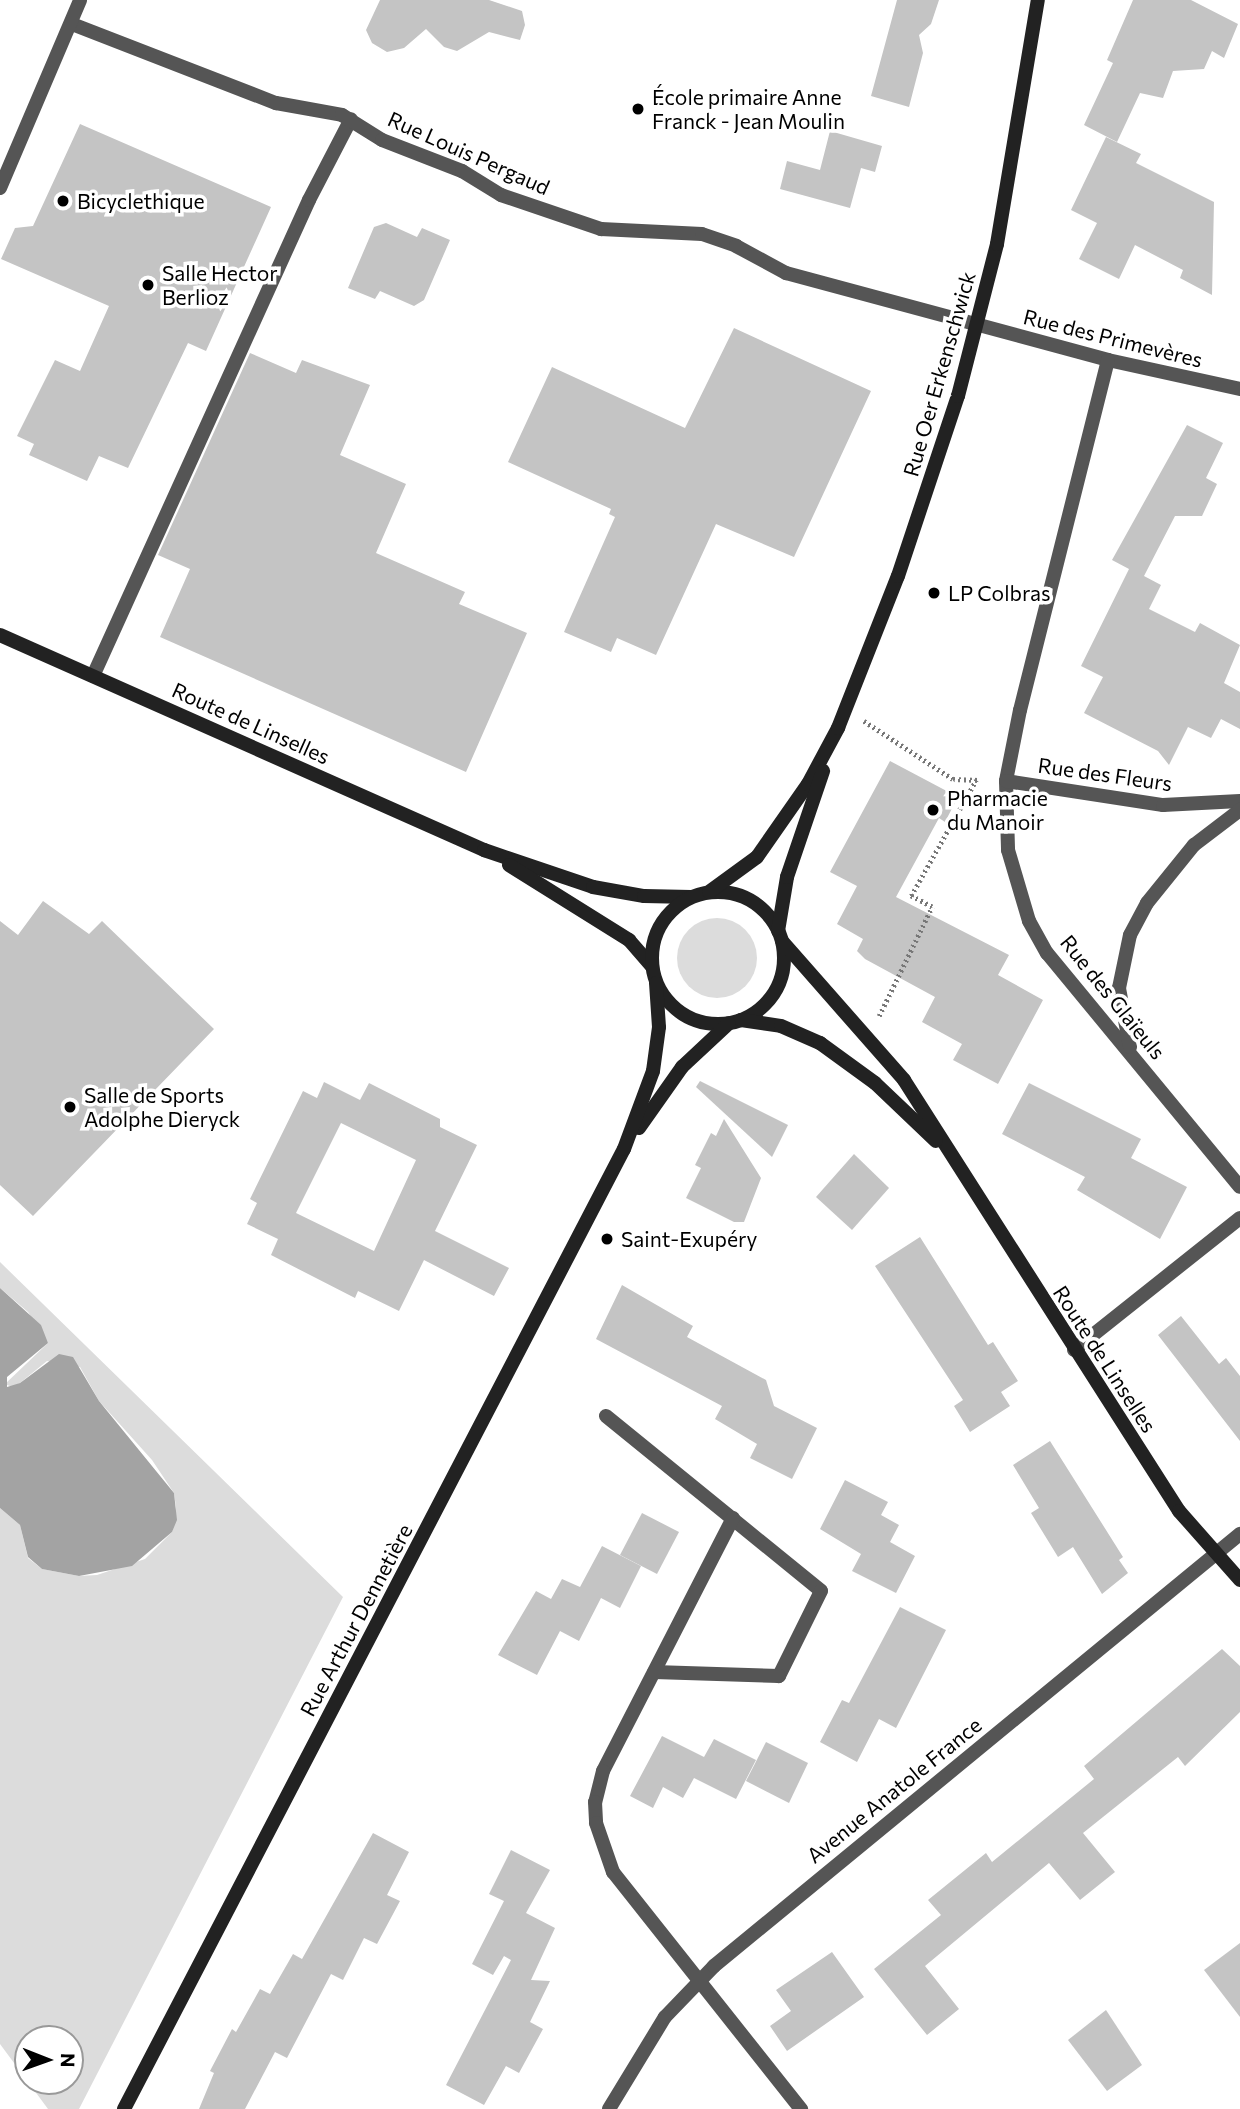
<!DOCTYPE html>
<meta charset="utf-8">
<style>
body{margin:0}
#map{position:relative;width:1240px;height:2109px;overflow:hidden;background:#fff;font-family:Commissioner,sans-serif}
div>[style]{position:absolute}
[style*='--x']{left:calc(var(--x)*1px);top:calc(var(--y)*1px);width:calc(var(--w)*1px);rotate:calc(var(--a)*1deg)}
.green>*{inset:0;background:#dcdcdc}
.round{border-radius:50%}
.water>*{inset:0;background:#a3a3a3}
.building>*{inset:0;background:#c4c4c4}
.path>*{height:4.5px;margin-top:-2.25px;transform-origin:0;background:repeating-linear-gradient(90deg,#777 0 2px,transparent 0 5.5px)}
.lane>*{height:14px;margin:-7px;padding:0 7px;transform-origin:7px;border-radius:7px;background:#555}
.street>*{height:14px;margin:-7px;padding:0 7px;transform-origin:7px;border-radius:7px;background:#555}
.secondary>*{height:14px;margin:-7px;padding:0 7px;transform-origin:7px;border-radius:7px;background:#222}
.secondary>.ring{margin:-7px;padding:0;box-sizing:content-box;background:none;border:14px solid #222;border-radius:50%}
.dots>*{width:19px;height:19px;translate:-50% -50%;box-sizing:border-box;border:4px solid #fff;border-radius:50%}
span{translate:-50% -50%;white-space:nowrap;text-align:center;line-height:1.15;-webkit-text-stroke:7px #fff;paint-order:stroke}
.poi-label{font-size:21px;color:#000}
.left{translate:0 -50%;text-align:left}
.street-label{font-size:21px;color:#000}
.north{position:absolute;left:14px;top:2025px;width:70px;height:70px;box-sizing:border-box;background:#fff;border:2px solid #999;border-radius:50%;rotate:91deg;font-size:19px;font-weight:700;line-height:28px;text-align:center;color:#000}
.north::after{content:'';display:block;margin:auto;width:24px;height:32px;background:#000;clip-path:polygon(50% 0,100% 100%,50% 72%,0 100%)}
</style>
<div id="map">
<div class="green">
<i class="round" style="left:677px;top:918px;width:80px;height:80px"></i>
<i style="clip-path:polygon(evenodd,0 1262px,343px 1597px,79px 2109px,48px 2109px,0 2044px,0 1508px,20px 1525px,28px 1558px,42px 1569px,79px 1576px,97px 1575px,145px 1559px,172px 1532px,176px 1507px,174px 1493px,152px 1460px,99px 1401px,80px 1367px,47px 1361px,20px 1383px,12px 1387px,5px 1384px,48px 1343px,28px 1312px,0 1288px,0 1262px,28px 2039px,70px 2039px,70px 2081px,28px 2081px,28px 2039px)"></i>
</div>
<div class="water">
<i style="clip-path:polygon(0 1288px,41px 1325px,48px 1343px,7px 1377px,7px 1387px,20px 1383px,59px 1354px,73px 1357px,99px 1401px,174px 1493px,177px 1520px,172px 1532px,132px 1566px,79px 1576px,42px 1569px,28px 1557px,20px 1525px,0 1508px)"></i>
</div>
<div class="building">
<i style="clip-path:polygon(380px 0,489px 0,522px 11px,525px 25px,520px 40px,489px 32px,457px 51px,444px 47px,426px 29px,404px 48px,387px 52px,372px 43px,366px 30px)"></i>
<i style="clip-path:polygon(897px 0,939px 0,931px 24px,919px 35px,923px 53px,909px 107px,871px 96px)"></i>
<i style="clip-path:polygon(1133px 0,1191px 0,1238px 24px,1224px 58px,1212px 51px,1204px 69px,1173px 71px,1163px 98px,1140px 93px,1117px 142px,1084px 125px,1113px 63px,1107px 60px)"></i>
<i style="clip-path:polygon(80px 124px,271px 207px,206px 351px,188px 343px,128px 468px,99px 456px,87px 481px,29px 455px,34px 444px,17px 436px,55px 360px,80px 371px,109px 306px,1px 259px,15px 228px,33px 226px)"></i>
<i style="clip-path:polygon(830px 131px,882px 146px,875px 172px,861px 168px,850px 208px,780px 189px,787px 161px,820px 170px)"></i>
<i style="clip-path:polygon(1106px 137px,1141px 154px,1136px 163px,1214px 202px,1212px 295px,1180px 278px,1183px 270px,1135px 245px,1119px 279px,1079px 259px,1097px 223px,1071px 210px)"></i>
<i style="clip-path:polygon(386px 223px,417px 237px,422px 228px,450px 240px,424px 300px,414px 306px,380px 291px,375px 299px,348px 288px,374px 227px)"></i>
<i style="clip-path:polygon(734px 328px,871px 391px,794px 557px,716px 524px,656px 655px,617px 638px,611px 652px,564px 632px,615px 517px,609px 514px,611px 509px,508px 462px,552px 367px,685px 428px)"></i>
<i style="clip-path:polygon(250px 353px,296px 373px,302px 360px,370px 385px,340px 455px,406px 484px,376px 553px,465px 592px,459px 604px,527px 633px,466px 772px,160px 637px,190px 569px,158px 555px)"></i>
<i style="clip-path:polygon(1187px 425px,1223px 443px,1206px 478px,1217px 484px,1202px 516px,1175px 516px,1144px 576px,1161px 585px,1149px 609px,1195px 632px,1200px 623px,1240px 645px,1224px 683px,1240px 692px,1240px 729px,1221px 719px,1211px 738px,1188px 727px,1169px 765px,1158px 751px,1084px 713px,1103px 677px,1081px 666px,1129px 569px,1112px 560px)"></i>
<i style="clip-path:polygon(890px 761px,958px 797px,945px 822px,939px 818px,896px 897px,1009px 955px,998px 975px,1043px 1000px,998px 1084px,953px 1060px,962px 1044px,922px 1022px,935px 997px,865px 959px,857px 951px,863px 939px,837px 924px,857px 886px,830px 872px)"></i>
<i style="clip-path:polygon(43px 901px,89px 934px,102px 921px,214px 1029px,33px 1216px,0 1185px,0 921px,18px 935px)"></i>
<i style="clip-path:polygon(700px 1081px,788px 1125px,772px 1157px,696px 1087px)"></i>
<i style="clip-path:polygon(evenodd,324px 1082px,360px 1100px,369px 1083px,440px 1119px,440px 1127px,477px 1145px,435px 1231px,509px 1268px,494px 1296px,424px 1260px,399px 1311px,358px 1291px,355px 1298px,271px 1255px,278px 1239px,247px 1224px,257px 1203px,250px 1199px,303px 1091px,317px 1098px,324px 1082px,341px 1123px,416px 1160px,374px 1251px,296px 1213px,341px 1123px)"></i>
<i style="clip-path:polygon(1029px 1083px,1141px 1139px,1131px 1158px,1187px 1187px,1160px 1239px,1077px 1190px,1085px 1177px,1002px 1134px)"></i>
<i style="clip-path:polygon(724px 1119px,761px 1178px,744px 1222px,734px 1222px,686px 1198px,701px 1168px,695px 1165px,711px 1133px,716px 1136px)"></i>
<i style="clip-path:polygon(854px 1154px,889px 1188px,852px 1230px,816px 1197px)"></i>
<i style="clip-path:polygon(920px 1237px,988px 1345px,993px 1342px,1018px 1381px,1001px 1392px,1010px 1406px,970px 1432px,954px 1406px,963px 1400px,875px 1266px)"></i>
<i style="clip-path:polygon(622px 1285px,693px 1326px,687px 1337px,766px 1380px,774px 1406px,817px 1428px,792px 1479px,750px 1458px,757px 1444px,715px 1419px,722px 1406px,596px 1339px)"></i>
<i style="clip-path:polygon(1181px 1316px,1219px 1364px,1226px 1358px,1240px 1376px,1240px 1441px,1158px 1335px)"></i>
<i style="clip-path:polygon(1050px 1441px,1123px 1557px,1119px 1560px,1128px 1573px,1102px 1594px,1073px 1547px,1058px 1557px,1031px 1513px,1039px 1508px,1013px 1465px)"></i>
<i style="clip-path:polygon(845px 1480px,888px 1502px,881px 1515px,899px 1525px,890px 1542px,915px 1556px,896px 1593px,852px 1571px,861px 1554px,820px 1529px)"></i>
<i style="clip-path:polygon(642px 1513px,679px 1532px,657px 1574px,620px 1555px)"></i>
<i style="clip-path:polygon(602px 1546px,641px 1566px,620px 1608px,601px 1598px,579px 1641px,560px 1631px,537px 1675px,498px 1655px,536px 1591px,551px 1599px,562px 1579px,580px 1587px)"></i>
<i style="clip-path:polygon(900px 1607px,946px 1630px,896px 1728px,879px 1719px,857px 1762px,820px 1742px,842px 1700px,849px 1703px)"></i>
<i style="clip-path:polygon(1222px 1649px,1240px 1666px,1240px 1712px,1185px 1766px,1178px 1757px,1083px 1833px,1115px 1872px,1080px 1900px,1049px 1863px,925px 1966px,959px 2009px,927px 2035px,874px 1969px,941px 1915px,928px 1900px,986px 1853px,992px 1862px,1094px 1779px,1084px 1766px)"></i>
<i style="clip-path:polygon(662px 1736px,704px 1757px,714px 1739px,756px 1760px,736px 1799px,694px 1778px,683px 1798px,663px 1787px,653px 1808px,630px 1796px)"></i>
<i style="clip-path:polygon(766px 1742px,808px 1763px,789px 1803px,746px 1781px)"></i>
<i style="clip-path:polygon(373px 1833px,409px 1852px,387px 1895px,400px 1901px,377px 1944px,364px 1938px,343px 1980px,331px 1974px,287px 2058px,275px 2052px,245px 2109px,199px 2109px,214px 2073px,210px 2071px,232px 2029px,236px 2032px,260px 1989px,270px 1994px,293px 1954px,302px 1959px)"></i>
<i style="clip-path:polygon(511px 1850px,550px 1870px,526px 1913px,555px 1928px,531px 1980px,550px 1981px,530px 2022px,543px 2029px,519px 2073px,506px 2066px,484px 2105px,446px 2085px,511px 1960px,504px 1956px,493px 1975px,472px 1964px,504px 1901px,489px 1894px)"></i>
<i style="clip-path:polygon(1240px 1943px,1240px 2017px,1204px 1970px)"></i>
<i style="clip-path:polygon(832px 1952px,864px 1997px,787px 2051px,770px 2026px,791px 2011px,776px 1990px)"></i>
<i style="clip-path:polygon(1106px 2010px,1142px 2065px,1107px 2091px,1068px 2040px)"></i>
</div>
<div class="path">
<i style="--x:864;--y:721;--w:106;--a:33.1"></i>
<i style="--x:953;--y:779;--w:26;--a:2"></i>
<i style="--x:879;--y:1016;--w:121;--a:-64.1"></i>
<i style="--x:932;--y:907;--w:24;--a:-152"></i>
<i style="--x:911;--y:896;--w:133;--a:-60.7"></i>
</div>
<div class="lane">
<i style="--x:93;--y:676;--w:523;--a:-65.59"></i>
<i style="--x:309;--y:200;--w:91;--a:-62.6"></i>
</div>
<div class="street">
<i style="--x:72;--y:24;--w:219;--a:21.2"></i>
<i style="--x:276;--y:103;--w:67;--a:10.3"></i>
<i style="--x:342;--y:115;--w:47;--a:32"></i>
<i style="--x:382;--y:140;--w:86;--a:21.2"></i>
<i style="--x:462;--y:171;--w:46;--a:31.6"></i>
<i style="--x:501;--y:195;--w:106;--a:18.8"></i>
<i style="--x:601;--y:229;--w:101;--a:2.8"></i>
<i style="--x:702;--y:234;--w:36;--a:19"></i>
<i style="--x:736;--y:246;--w:57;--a:28.4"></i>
<i style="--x:786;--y:273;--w:334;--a:15.1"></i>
<i style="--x:1108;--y:360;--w:135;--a:12.4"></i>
<i style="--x:0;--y:188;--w:204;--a:-66.9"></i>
<i style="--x:1108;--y:360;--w:361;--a:104.1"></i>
<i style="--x:1020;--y:710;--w:72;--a:101.2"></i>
<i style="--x:1006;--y:781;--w:69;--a:88.3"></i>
<i style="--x:1008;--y:850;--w:74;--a:73.5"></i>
<i style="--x:1029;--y:921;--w:37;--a:61"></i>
<i style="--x:1047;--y:953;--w:303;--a:50.5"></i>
<i style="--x:1006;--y:781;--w:159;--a:8.7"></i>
<i style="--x:1163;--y:805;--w:77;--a:-3"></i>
<i style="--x:1130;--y:1047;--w:60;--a:-100.6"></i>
<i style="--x:1119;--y:988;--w:54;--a:-78.3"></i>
<i style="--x:1130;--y:935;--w:36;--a:-62"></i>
<i style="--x:1147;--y:903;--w:75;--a:-51"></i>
<i style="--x:1194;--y:845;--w:58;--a:-37.3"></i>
<i style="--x:1074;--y:1350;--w:212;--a:-38.5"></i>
<i style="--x:606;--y:1416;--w:277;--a:39.1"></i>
<i style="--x:821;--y:1591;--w:95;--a:116.3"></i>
<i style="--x:779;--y:1676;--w:125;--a:-178.2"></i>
<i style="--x:733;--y:1518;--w:284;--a:117.2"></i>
<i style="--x:603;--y:1771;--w:32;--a:104"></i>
<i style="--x:595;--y:1802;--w:21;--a:87"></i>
<i style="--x:596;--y:1823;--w:52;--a:70.9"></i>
<i style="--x:613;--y:1872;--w:303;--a:51.6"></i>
<i style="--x:609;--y:2109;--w:108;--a:-58.7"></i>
<i style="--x:665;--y:2017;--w:71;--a:-46.1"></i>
<i style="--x:714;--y:1966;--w:681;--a:-39.4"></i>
</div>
<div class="secondary">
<i style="--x:0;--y:635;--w:530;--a:23.95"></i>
<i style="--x:484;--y:850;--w:115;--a:18.7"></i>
<i style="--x:593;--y:887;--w:52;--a:10"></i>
<i style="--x:644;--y:896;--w:47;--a:1.2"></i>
<i style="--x:509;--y:865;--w:142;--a:32"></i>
<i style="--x:629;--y:940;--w:35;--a:49"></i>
<i class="ring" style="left:652px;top:892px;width:118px;height:118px"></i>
<i style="--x:709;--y:892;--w:59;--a:-36.1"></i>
<i style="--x:757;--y:857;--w:89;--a:-55.1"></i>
<i style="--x:808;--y:784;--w:64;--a:-61.8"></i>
<i style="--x:838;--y:728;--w:163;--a:-68.5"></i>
<i style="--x:898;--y:576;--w:190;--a:-71.6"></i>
<i style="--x:958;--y:396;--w:157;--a:-75.6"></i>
<i style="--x:997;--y:244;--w:247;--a:-80.5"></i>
<i style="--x:778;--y:931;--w:55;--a:-80.5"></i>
<i style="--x:787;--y:877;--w:112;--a:-71.2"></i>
<i style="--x:782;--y:941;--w:185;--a:48.7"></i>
<i style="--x:904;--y:1080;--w:511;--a:57.46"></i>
<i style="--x:1179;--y:1511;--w:92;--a:48.5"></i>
<i style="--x:741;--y:1020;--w:40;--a:8.5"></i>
<i style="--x:781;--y:1026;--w:43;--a:23.6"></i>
<i style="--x:820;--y:1043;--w:68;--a:36"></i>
<i style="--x:875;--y:1083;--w:84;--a:43.6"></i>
<i style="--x:639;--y:1128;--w:75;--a:-54.8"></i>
<i style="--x:682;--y:1067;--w:64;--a:-43.1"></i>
<i style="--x:124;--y:2109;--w:1082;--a:-62.49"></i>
<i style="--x:624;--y:1149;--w:83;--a:-69.6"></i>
<i style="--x:653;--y:1071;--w:44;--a:-82.2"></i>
<i style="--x:659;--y:1027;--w:44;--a:-93.9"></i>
</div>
<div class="dots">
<i style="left:638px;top:109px;background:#000"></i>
<i style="left:63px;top:201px;background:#000"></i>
<i style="left:148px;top:285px;background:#000"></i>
<i style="left:934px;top:593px;background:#000"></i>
<i style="left:933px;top:810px;background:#000"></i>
<i style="left:70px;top:1107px;background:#000"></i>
<i style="left:607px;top:1239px;background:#000"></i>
</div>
<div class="poi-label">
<span class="left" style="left:652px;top:109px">École primaire Anne<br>Franck - Jean Moulin</span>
<span class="left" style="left:77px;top:201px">Bicyclethique</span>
<span class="left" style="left:162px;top:285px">Salle Hector<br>Berlioz</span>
<span class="left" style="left:948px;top:593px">LP Colbras</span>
<span class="left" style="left:947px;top:810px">Pharmacie<br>du Manoir</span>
<span class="left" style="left:84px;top:1107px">Salle de Sports<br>Adolphe Dieryck</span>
<span class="left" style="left:621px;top:1239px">Saint-Exupéry</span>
</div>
<div class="street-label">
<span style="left:469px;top:153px;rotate:24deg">Rue Louis Pergaud</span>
<span style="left:1113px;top:338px;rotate:14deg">Rue des Primevères</span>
<span style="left:939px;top:374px;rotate:-74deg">Rue Oer Erkenschwick</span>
<span style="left:251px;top:723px;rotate:24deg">Route de Linselles</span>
<span style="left:1105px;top:774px;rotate:8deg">Rue des Fleurs</span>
<span style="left:1113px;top:997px;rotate:51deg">Rue des Glaïeuls</span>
<span style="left:1105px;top:1359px;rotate:57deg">Route de Linselles</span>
<span style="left:356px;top:1620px;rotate:-62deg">Rue Arthur Dennetière</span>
<span style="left:894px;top:1790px;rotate:-39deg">Avenue Anatole France</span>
</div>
<div class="north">N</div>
</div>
